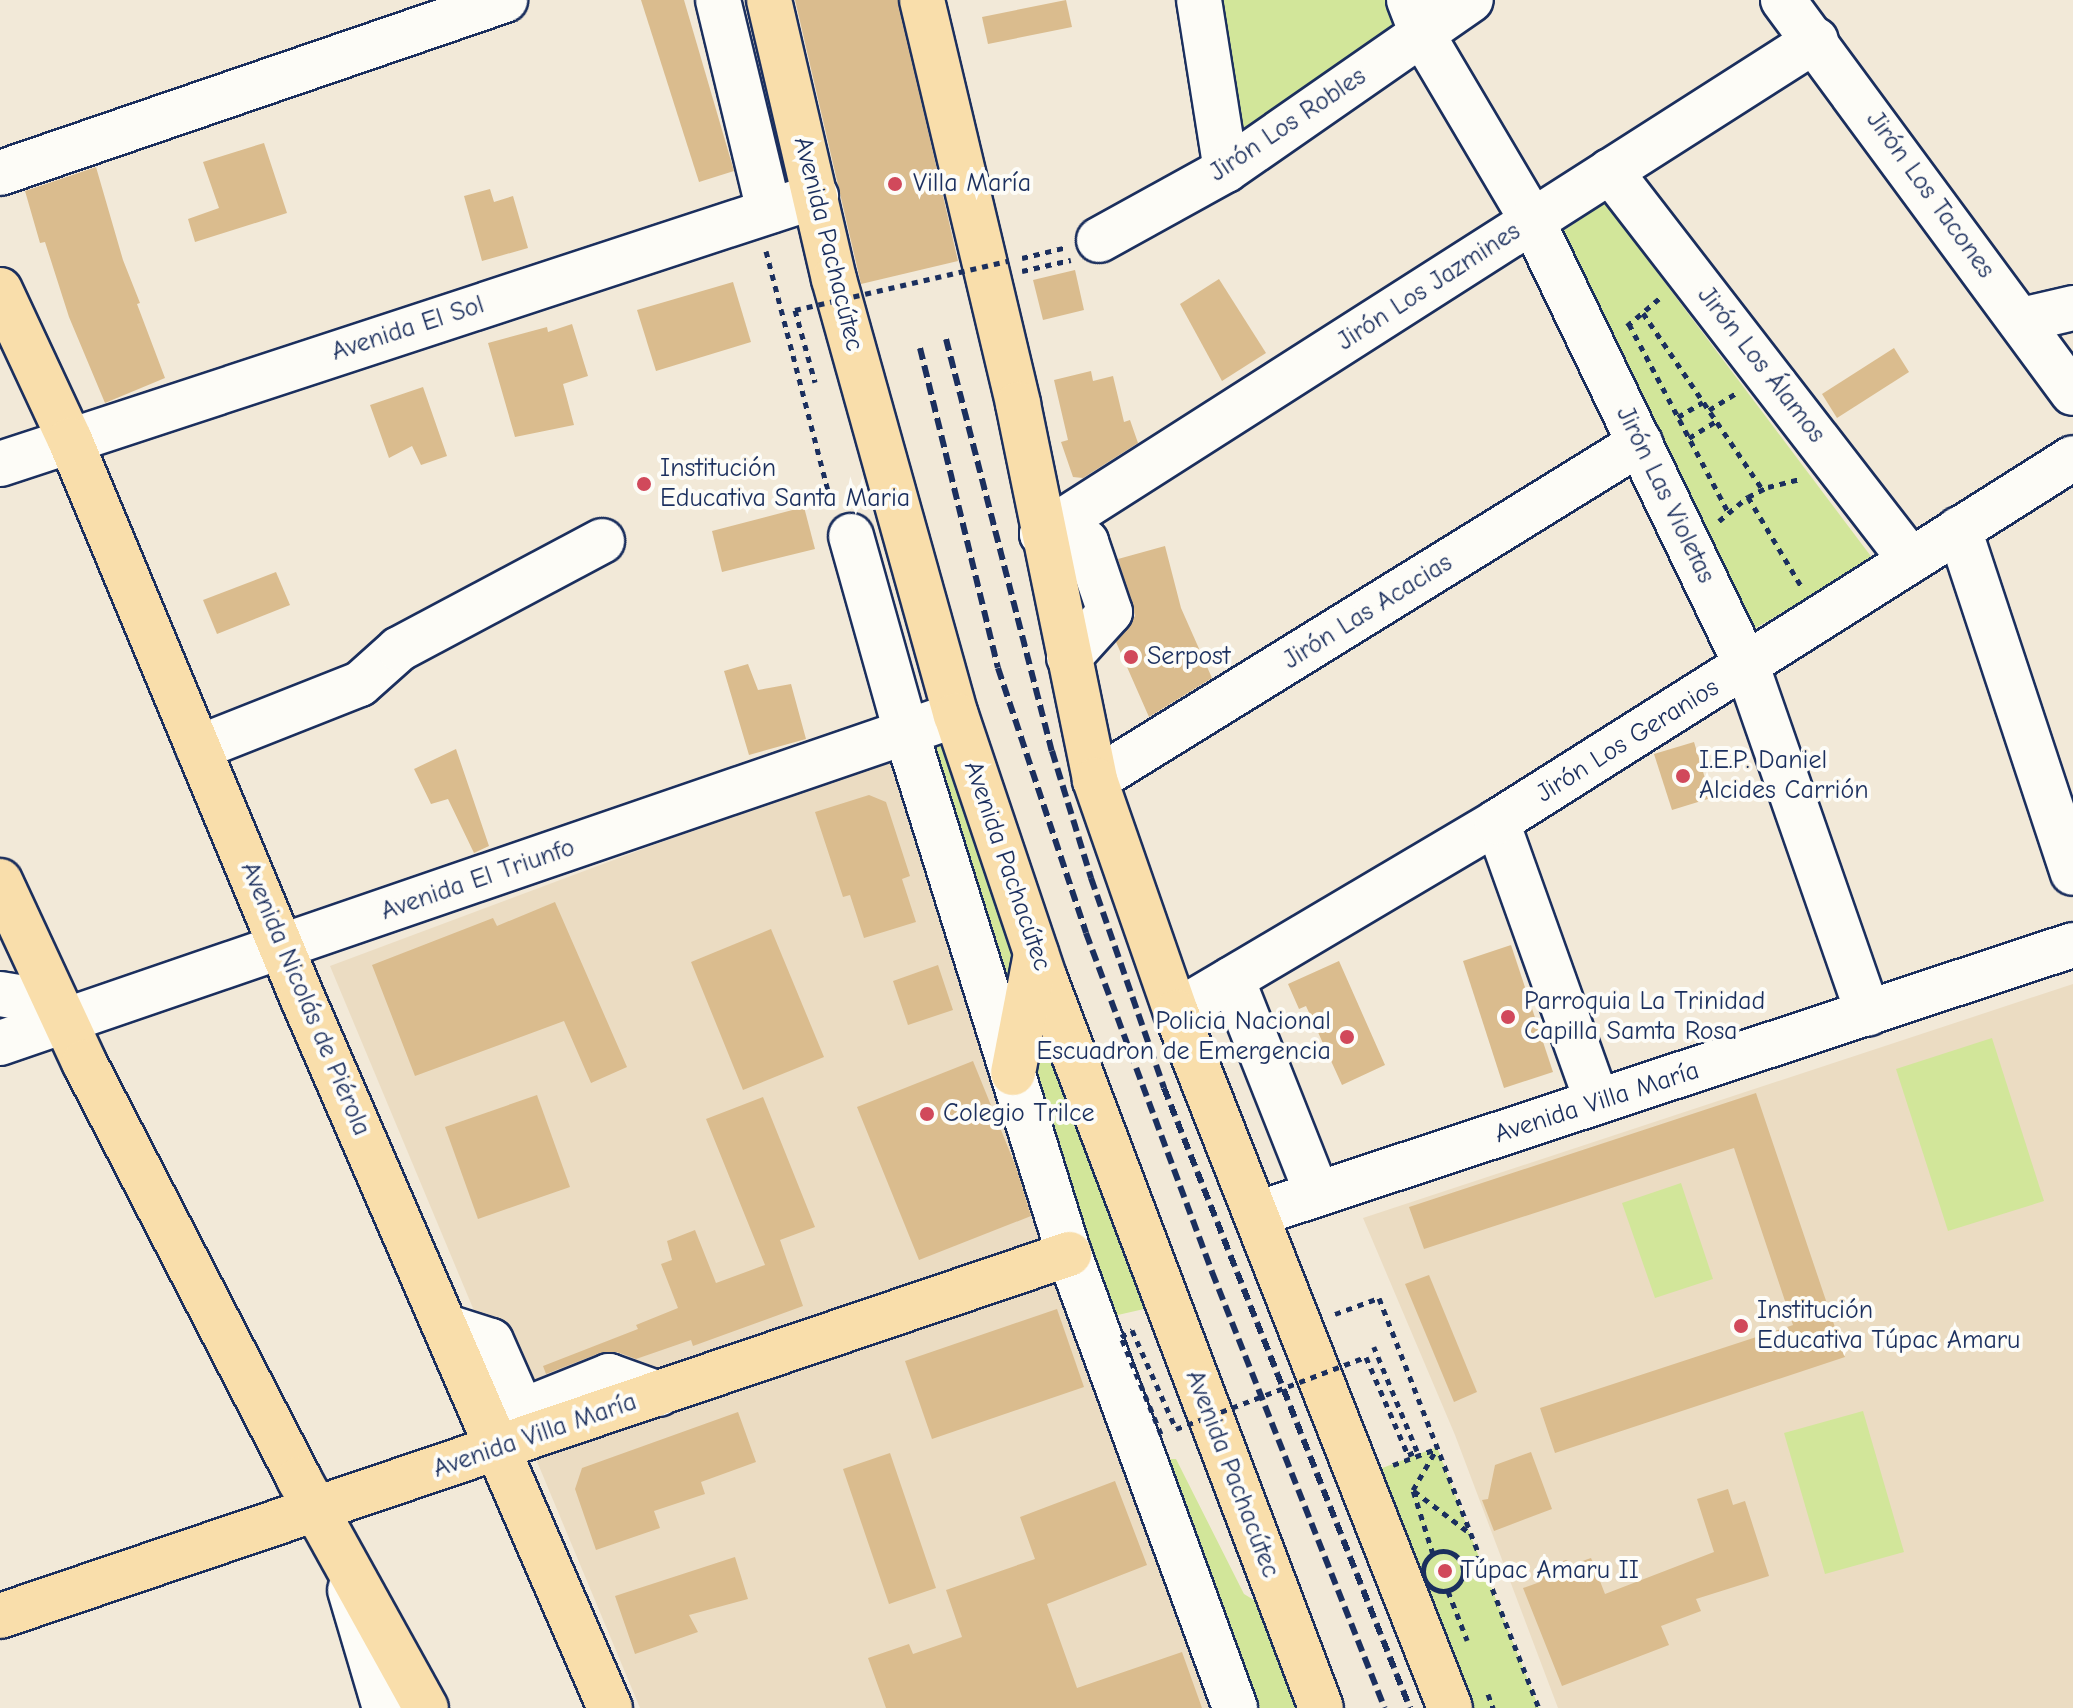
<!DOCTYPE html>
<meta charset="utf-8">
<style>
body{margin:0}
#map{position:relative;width:2073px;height:1708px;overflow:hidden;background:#f2e9d8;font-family:"Comic Neue",sans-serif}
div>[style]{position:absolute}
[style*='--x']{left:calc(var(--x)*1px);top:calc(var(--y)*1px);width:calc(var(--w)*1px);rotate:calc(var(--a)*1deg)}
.built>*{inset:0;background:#ebdcc2}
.green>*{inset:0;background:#d2e69a}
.building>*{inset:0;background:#dabc8e}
.path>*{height:5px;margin-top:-2.5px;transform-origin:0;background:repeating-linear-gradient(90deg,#1b2f5e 0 6px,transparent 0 12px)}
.path>.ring{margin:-2.5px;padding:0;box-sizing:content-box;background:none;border:5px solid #1b2f5e;border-radius:50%}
.roads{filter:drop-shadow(2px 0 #1b2f5e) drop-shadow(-2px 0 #1b2f5e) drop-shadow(0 2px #1b2f5e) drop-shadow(0 -2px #1b2f5e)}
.minor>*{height:44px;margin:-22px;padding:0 22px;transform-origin:22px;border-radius:22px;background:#fdfcf7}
.major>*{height:44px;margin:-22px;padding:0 22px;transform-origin:22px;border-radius:22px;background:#f9deab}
.rail>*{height:6px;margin-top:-3px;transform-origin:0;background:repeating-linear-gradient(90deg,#1b2f5e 0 12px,transparent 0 18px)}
.path-bridge>*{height:5px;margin-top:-2.5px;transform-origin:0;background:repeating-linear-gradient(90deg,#1b2f5e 0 6px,transparent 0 12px)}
.dots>*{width:22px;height:22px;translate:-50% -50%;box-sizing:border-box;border:4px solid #fdfcf7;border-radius:50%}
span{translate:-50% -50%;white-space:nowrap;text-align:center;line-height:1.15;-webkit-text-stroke:8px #fdfcf7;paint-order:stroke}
.street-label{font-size:26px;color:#1b2f5e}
.poi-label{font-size:26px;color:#1b2f5e}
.left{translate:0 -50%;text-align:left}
.right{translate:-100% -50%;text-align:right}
</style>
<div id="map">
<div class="built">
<i style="clip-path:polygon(889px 757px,1260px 1708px,640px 1708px,330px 966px)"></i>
<i style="clip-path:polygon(2073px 984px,2073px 1708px,1558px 1708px,1455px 1435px,1363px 1218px)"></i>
</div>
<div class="green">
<i style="clip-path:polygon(1211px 0,1389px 0,1401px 31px,1234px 150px)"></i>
<i style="clip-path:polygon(1605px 203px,1873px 559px,1742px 636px,1560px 233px)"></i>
<i style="clip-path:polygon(950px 737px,1144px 1309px,1109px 1317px,925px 746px)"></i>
<i style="clip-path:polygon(1992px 1038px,2044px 1201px,1948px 1231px,1896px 1069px)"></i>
<i style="clip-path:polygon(1681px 1183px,1713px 1279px,1655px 1298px,1622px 1203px)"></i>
<i style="clip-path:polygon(1863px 1411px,1904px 1552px,1825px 1574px,1784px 1433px)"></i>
<i style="clip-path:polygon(1437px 1447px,1470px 1534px,1539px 1708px,1463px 1708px,1372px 1472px)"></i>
<i style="clip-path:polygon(1161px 1459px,1176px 1459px,1244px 1594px,1262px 1605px,1301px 1708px,1260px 1708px)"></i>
</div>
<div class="building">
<i style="clip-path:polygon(641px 0,684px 0,734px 171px,699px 182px)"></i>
<i style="clip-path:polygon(795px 0,898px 0,958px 261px,861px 284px)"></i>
<i style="clip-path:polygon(1066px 0,1072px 27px,988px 44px,982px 17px)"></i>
<i style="clip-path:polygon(264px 143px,287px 213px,195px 242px,188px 219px,219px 208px,203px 162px)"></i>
<i style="clip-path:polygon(96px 167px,123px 260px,140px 303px,137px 304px,165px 378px,105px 403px,69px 317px,45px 242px,40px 243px,25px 191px)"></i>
<i style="clip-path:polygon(490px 189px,494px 202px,513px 196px,528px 248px,482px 261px,464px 196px)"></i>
<i style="clip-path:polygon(1075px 270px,1084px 310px,1043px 320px,1033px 280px)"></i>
<i style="clip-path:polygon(1219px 279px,1266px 353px,1222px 381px,1180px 304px)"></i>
<i style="clip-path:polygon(733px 282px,751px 342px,656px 371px,637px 310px)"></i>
<i style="clip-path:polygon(572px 324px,588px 376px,563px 384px,574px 425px,515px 437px,488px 343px,547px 327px,548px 332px)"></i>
<i style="clip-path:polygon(1894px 348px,1909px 372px,1837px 418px,1822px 394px)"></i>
<i style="clip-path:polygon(1091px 371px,1093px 381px,1113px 376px,1124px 422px,1130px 420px,1138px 443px,1083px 478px,1073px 477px,1061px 442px,1068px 440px,1054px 380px)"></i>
<i style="clip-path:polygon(423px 387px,447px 456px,421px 465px,412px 446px,389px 458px,370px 405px)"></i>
<i style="clip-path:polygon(804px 507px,815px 549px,722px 572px,712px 531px)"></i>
<i style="clip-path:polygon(1165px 546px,1181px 608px,1212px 678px,1149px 717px,1116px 642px,1135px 616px,1118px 559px)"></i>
<i style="clip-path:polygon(276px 572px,290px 605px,217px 634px,203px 600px)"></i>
<i style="clip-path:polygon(748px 664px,758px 690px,791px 684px,806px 739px,749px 755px,724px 671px)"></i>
<i style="clip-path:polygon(1694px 742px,1711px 798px,1672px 810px,1654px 754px)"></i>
<i style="clip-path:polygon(456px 749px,489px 846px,474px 853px,448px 799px,431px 804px,414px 769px)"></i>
<i style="clip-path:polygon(869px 795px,886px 802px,910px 876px,902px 879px,916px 922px,864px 938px,850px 895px,843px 897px,815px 812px)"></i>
<i style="clip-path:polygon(555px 902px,627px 1067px,591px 1083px,564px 1021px,415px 1076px,372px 965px,493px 918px,497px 926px)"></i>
<i style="clip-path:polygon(771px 929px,824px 1057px,743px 1090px,691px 962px)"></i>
<i style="clip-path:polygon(1511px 945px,1553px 1072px,1504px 1088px,1463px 961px)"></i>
<i style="clip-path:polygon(1339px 961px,1385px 1065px,1342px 1085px,1306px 1006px,1299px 1009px,1288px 984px)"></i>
<i style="clip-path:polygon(938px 965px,953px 1010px,908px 1025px,893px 981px)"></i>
<i style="clip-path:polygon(973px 1061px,1016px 1167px,1031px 1216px,919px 1260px,857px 1107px)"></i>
<i style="clip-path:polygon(1756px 1093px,1845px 1357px,1555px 1453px,1540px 1408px,1793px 1325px,1734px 1148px,1424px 1249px,1409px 1207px)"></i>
<i style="clip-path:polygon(537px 1095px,570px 1187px,478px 1219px,445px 1127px)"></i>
<i style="clip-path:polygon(763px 1097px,815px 1227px,780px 1240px,803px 1306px,693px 1346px,691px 1340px,636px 1359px,617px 1352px,600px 1353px,546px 1374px,543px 1366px,638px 1329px,636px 1325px,678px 1308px,661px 1264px,672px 1260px,667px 1241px,695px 1230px,716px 1283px,765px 1265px,706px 1119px)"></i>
<i style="clip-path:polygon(1429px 1275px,1477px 1392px,1454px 1402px,1405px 1284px)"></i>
<i style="clip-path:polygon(1057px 1309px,1084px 1387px,932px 1439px,905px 1361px)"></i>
<i style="clip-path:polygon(738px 1412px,756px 1462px,701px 1482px,705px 1494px,654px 1511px,660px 1528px,596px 1550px,575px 1489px,582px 1468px)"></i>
<i style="clip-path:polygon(1531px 1452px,1552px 1509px,1494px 1531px,1482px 1500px,1488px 1499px,1495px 1465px)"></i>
<i style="clip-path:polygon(890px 1453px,936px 1588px,889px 1604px,843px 1469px)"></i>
<i style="clip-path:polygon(1115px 1481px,1147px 1565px,1047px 1604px,1077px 1688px,1182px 1652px,1202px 1708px,886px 1708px,868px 1658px,909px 1644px,913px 1654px,962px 1637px,946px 1590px,1035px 1559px,1020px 1517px)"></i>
<i style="clip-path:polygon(1728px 1489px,1733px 1505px,1745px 1501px,1769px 1576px,1696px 1599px,1701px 1611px,1661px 1626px,1669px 1645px,1562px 1686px,1523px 1588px,1540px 1582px,1544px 1567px,1566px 1560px,1574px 1564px,1591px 1558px,1605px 1594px,1714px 1552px,1697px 1499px)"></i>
<i style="clip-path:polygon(735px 1557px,748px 1599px,689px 1615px,698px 1632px,635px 1654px,615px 1596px)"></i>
</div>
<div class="path">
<i style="--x:766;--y:251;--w:248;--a:75.5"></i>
<i style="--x:828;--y:491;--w:15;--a:62"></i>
<i style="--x:1022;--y:258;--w:46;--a:-13.7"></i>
<i style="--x:1022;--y:271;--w:50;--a:-12.7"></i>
<i style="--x:795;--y:310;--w:75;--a:74.5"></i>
<i style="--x:1643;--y:313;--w:214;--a:55.9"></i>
<i style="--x:1629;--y:324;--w:212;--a:62.2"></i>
<i style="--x:1627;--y:326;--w:46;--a:-40.6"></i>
<i style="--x:1709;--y:410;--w:32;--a:-32"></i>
<i style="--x:1678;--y:417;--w:29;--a:-31"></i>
<i style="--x:1689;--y:438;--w:32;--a:-32"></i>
<i style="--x:1748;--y:497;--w:104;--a:59.2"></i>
<i style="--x:1719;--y:521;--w:38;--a:-40"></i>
<i style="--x:1748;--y:497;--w:22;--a:-27"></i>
<i style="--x:1768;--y:487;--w:34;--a:-14"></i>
<i style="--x:1335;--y:1314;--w:47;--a:-20"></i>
<i style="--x:1379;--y:1298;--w:440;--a:68.7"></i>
<i style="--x:1393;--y:1465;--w:46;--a:-20.4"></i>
<i style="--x:1414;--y:1491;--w:66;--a:37"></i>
<i class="ring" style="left:1423px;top:1551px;width:35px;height:35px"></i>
<i style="--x:1433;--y:1554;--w:67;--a:-107.4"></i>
<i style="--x:1413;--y:1490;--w:46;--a:-60.1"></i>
<i style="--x:1461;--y:1564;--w:19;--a:-21"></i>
<i style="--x:1448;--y:1591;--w:53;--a:68.8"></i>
<i style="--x:1488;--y:1694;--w:15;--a:70"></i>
</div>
<div class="roads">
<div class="minor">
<i style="--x:718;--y:0;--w:217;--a:76.4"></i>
<i style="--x:1199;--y:0;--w:172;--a:81"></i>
<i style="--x:1409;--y:0;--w:36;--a:69"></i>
<i style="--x:1422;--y:34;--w:216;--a:59.4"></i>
<i style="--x:1532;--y:220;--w:495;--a:64.3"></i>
<i style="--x:1747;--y:666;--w:368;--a:70.8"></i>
<i style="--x:1783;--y:0;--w:488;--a:53.6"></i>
<i style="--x:1610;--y:171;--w:492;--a:52.3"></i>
<i style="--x:0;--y:173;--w:534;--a:-18.91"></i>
<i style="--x:1099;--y:240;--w:145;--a:-28.9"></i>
<i style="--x:1226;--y:170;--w:298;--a:-34.8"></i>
<i style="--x:2022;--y:320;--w:52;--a:-13.2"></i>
<i style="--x:0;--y:464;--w:859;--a:-18.18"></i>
<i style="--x:1959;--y:529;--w:362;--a:71.7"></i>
<i style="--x:1042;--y:534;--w:918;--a:-32.55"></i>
<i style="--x:1042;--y:534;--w:45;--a:10.3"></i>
<i style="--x:1086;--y:542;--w:74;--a:71.1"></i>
<i style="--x:1110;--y:612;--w:61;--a:132.3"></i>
<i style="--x:851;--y:536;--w:204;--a:74.3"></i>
<i style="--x:906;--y:732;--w:547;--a:72.66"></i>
<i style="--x:1069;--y:1254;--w:483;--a:69.9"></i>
<i style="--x:198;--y:748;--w:174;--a:-21.6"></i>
<i style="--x:360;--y:684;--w:52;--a:-41.9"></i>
<i style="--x:399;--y:649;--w:230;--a:-28"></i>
<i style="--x:1095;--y:780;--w:641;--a:-31.73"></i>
<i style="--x:1497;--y:822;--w:297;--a:70.3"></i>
<i style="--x:1232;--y:979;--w:231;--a:68.4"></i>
<i style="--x:0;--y:994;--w:56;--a:9.3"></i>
<i style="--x:1176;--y:1012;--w:373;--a:-30.6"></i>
<i style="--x:1497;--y:822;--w:681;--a:-32.29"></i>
<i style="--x:0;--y:1043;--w:989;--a:-18.95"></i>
<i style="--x:1257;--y:1214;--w:859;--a:-18.25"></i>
<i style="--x:447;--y:1327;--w:46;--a:17.7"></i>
<i style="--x:491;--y:1341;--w:77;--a:66.1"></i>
<i style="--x:522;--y:1411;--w:44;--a:120.1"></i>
<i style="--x:522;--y:1411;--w:94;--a:-21.9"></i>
<i style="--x:609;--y:1376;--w:53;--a:19.8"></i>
<i style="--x:350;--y:1590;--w:123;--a:73.5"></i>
</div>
<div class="major">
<i style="--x:769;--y:0;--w:286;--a:76.9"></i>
<i style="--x:834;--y:279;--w:453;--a:74.4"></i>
<i style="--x:956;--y:715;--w:279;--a:71.4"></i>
<i style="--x:1045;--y:979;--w:779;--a:69.26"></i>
<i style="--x:922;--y:0;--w:415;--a:76.6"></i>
<i style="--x:1018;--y:404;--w:384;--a:78.4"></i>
<i style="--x:1095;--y:780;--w:246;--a:70.8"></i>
<i style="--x:1176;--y:1012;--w:748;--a:68.51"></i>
<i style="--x:0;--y:290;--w:166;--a:65"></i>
<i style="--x:70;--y:440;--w:603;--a:67.39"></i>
<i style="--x:302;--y:997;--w:775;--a:66.58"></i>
<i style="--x:0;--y:881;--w:200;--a:65.1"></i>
<i style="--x:84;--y:1062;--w:469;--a:62.7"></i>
<i style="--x:299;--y:1479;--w:262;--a:61"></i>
<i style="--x:1013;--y:1073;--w:122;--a:-79.1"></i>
<i style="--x:0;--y:1616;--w:1129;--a:-18.71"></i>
</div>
</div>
<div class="rail">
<i style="--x:946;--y:339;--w:425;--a:75.6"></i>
<i style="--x:1052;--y:751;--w:133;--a:72.9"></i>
<i style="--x:1091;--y:878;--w:222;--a:70.8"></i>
<i style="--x:1164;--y:1088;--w:667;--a:68.36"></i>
<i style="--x:920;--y:348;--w:329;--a:76.3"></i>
<i style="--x:998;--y:668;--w:279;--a:71.6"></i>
<i style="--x:1086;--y:933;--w:362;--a:69.6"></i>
<i style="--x:1212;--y:1272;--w:469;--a:68.4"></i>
</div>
<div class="path-bridge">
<i style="--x:795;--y:310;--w:219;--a:-13"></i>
<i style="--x:1161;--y:1434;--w:105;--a:-112.4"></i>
<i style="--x:1121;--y:1337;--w:13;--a:-32"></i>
<i style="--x:1132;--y:1330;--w:108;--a:66"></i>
<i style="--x:1176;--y:1429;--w:203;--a:-20.8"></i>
<i style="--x:1366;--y:1357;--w:107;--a:66.8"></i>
<i style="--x:1408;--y:1455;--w:10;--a:-24"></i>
<i style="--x:1417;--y:1451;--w:113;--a:-112.5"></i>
</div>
<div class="dots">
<i style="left:895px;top:184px;background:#d1495b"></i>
<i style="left:644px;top:484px;background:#d1495b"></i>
<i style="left:1131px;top:657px;background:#d1495b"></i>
<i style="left:1683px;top:776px;background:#d1495b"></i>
<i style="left:1508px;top:1017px;background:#d1495b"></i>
<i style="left:1347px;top:1037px;background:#d1495b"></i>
<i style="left:927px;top:1114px;background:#d1495b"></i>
<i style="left:1741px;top:1326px;background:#d1495b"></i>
<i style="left:1445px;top:1571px;background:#d1495b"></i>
</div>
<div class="street-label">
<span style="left:1288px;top:125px;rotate:-34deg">Jirón Los Robles</span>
<span style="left:1930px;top:195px;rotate:54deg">Jirón Los Tacones</span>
<span style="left:828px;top:244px;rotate:76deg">Avenida Pachacútec</span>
<span style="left:1429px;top:287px;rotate:-33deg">Jirón Los Jazmines</span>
<span style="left:408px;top:329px;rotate:-18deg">Avenida El Sol</span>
<span style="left:1761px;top:365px;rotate:52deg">Jirón Los Álamos</span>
<span style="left:1665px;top:495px;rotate:64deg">Jirón Las Violetas</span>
<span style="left:1368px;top:612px;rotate:-32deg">Jirón Las Acacias</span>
<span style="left:1628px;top:741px;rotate:-32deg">Jirón Los Geranios</span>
<span style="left:1007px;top:866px;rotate:71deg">Avenida Pachacútec</span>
<span style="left:478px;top:880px;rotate:-19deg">Avenida El Triunfo</span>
<span style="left:305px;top:999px;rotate:67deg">Avenida Nicolás de Piérola</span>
<span style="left:1597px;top:1103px;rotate:-18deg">Avenida Villa María</span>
<span style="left:535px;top:1436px;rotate:-19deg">Avenida Villa María</span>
<span style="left:1232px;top:1474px;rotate:69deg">Avenida Pachacútec</span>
</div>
<div class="poi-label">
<span class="left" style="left:913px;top:184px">Villa María</span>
<span class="left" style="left:660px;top:484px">Institución<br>Educativa Santa Maria</span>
<span class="left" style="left:1147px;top:657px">Serpost</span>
<span class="left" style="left:1699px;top:776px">I.E.P. Daniel<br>Alcides Carrión</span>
<span class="left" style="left:1524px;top:1017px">Parroquia La Trinidad<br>Capilla Samta Rosa</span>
<span class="right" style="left:1331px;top:1037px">Policia Nacional<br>Escuadron de Emergencia</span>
<span class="left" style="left:943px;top:1114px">Colegio Trilce</span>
<span class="left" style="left:1757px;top:1326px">Institución<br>Educativa Túpac Amaru</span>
<span class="left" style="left:1461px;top:1571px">Túpac Amaru II</span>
</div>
</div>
